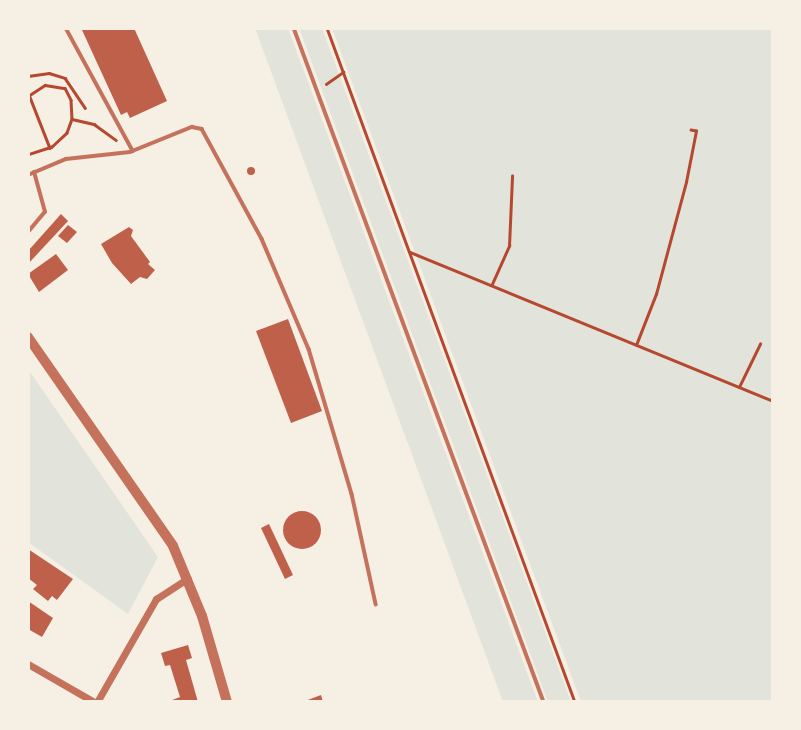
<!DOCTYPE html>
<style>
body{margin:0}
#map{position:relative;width:801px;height:730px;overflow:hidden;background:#f6efe4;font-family:"Playfair Display",serif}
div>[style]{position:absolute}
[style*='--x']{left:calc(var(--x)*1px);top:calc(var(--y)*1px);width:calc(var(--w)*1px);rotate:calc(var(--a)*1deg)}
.green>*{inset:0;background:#e2e4dc}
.building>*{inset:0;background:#bf614a}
.round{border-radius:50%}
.path>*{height:2.5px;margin:-1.25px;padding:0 1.25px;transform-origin:1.25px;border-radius:1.25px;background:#b5482f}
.service>*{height:3.5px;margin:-1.75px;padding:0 1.75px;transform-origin:1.75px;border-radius:1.75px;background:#c5725c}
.minor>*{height:7px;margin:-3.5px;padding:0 3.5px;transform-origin:3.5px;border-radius:3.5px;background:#c5725c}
.tertiary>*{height:10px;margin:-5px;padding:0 5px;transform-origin:5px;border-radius:5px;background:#c5725c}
span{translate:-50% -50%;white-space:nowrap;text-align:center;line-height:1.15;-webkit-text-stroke:7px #f6efe4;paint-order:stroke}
.frame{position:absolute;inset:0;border:30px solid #f6efe4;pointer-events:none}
</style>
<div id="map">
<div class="green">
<i style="clip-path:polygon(255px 28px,288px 28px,538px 702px,503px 702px)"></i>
<i style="clip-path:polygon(299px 28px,322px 28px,571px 702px,548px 702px)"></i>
<i style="clip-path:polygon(332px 28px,773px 28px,773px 702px,581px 702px)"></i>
<i style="clip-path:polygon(28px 369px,158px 557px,128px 614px,28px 542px)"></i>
</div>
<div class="building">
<i style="clip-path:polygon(86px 28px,134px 28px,167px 101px,130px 118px,127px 112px,121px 115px,82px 30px)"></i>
<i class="round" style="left:247px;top:167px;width:8px;height:8px"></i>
<i style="clip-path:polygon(61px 214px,68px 221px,28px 264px,28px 251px)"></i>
<i style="clip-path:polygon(68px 225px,77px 232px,67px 243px,58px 236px)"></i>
<i style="clip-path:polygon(129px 227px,133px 230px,131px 236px,150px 262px,148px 264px,155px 270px,147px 279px,140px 277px,131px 284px,112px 263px,101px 244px)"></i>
<i style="clip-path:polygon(56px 254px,68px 270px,39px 292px,28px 274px)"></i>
<i style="clip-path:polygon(288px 319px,322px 411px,291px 423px,256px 331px)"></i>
<i class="round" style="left:283px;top:511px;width:38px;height:38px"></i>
<i style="clip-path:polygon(269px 524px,293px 575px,285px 579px,261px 528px)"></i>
<i style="clip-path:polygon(28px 549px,73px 579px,57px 600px,52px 596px,48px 601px,33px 589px,37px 585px,28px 578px)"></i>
<i style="clip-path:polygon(28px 601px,53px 618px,42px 637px,28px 629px)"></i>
<i style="clip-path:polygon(188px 645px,192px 658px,186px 660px,198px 702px,167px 702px,180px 697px,170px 665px,165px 666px,161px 653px)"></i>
<i style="clip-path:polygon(321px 695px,323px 702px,305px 702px,305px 701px)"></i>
</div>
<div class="path">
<i style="--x:327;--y:28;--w:718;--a:69.8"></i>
<i style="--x:28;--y:76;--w:21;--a:-8"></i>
<i style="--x:49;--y:73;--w:17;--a:17"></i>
<i style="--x:65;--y:78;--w:36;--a:56"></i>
<i style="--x:326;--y:84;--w:21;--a:-35"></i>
<i style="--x:28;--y:92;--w:60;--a:68.6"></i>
<i style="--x:28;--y:96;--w:20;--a:-33"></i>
<i style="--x:45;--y:85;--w:20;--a:9"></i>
<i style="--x:65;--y:88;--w:13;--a:63"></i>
<i style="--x:71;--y:100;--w:19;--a:87"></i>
<i style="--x:72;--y:119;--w:15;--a:110"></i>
<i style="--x:67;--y:133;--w:21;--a:137"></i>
<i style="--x:52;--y:147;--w:25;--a:162"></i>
<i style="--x:72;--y:119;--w:23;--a:13"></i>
<i style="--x:94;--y:124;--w:27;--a:36"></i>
<i style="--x:410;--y:252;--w:392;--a:22.3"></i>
<i style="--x:492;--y:284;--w:42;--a:-65.9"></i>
<i style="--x:509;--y:246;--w:70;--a:-87.5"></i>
<i style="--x:636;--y:345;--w:55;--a:-68.6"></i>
<i style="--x:656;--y:294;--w:116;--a:-75"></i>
<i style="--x:686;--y:182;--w:52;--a:-78.9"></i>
<i style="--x:696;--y:131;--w:5;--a:-169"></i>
<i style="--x:739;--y:387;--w:48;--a:-64"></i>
</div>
<div class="service">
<i style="--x:66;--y:28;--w:140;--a:61.4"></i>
<i style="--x:294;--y:28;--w:719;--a:69.65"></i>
<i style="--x:28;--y:175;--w:41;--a:-22.8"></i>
<i style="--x:66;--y:159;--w:64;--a:-6.2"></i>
<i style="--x:130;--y:152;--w:67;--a:-22"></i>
<i style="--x:192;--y:127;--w:10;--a:11"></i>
<i style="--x:202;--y:129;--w:125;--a:61.4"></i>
<i style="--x:262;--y:239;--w:120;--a:66.9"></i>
<i style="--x:309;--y:349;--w:151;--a:73.5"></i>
<i style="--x:352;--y:494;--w:113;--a:77.7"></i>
<i style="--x:28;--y:232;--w:26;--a:-50"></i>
<i style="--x:45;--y:212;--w:41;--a:-105.4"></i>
</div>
<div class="minor">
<i style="--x:28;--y:664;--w:76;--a:29.9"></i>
<i style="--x:97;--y:702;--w:119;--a:-60.2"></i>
<i style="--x:156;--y:599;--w:38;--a:-33"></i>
</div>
<div class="tertiary">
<i style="--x:28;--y:337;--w:254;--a:55.2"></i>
<i style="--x:173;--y:546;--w:76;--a:67.5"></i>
<i style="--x:202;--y:616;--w:90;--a:73.8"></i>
</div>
<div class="frame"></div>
</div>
